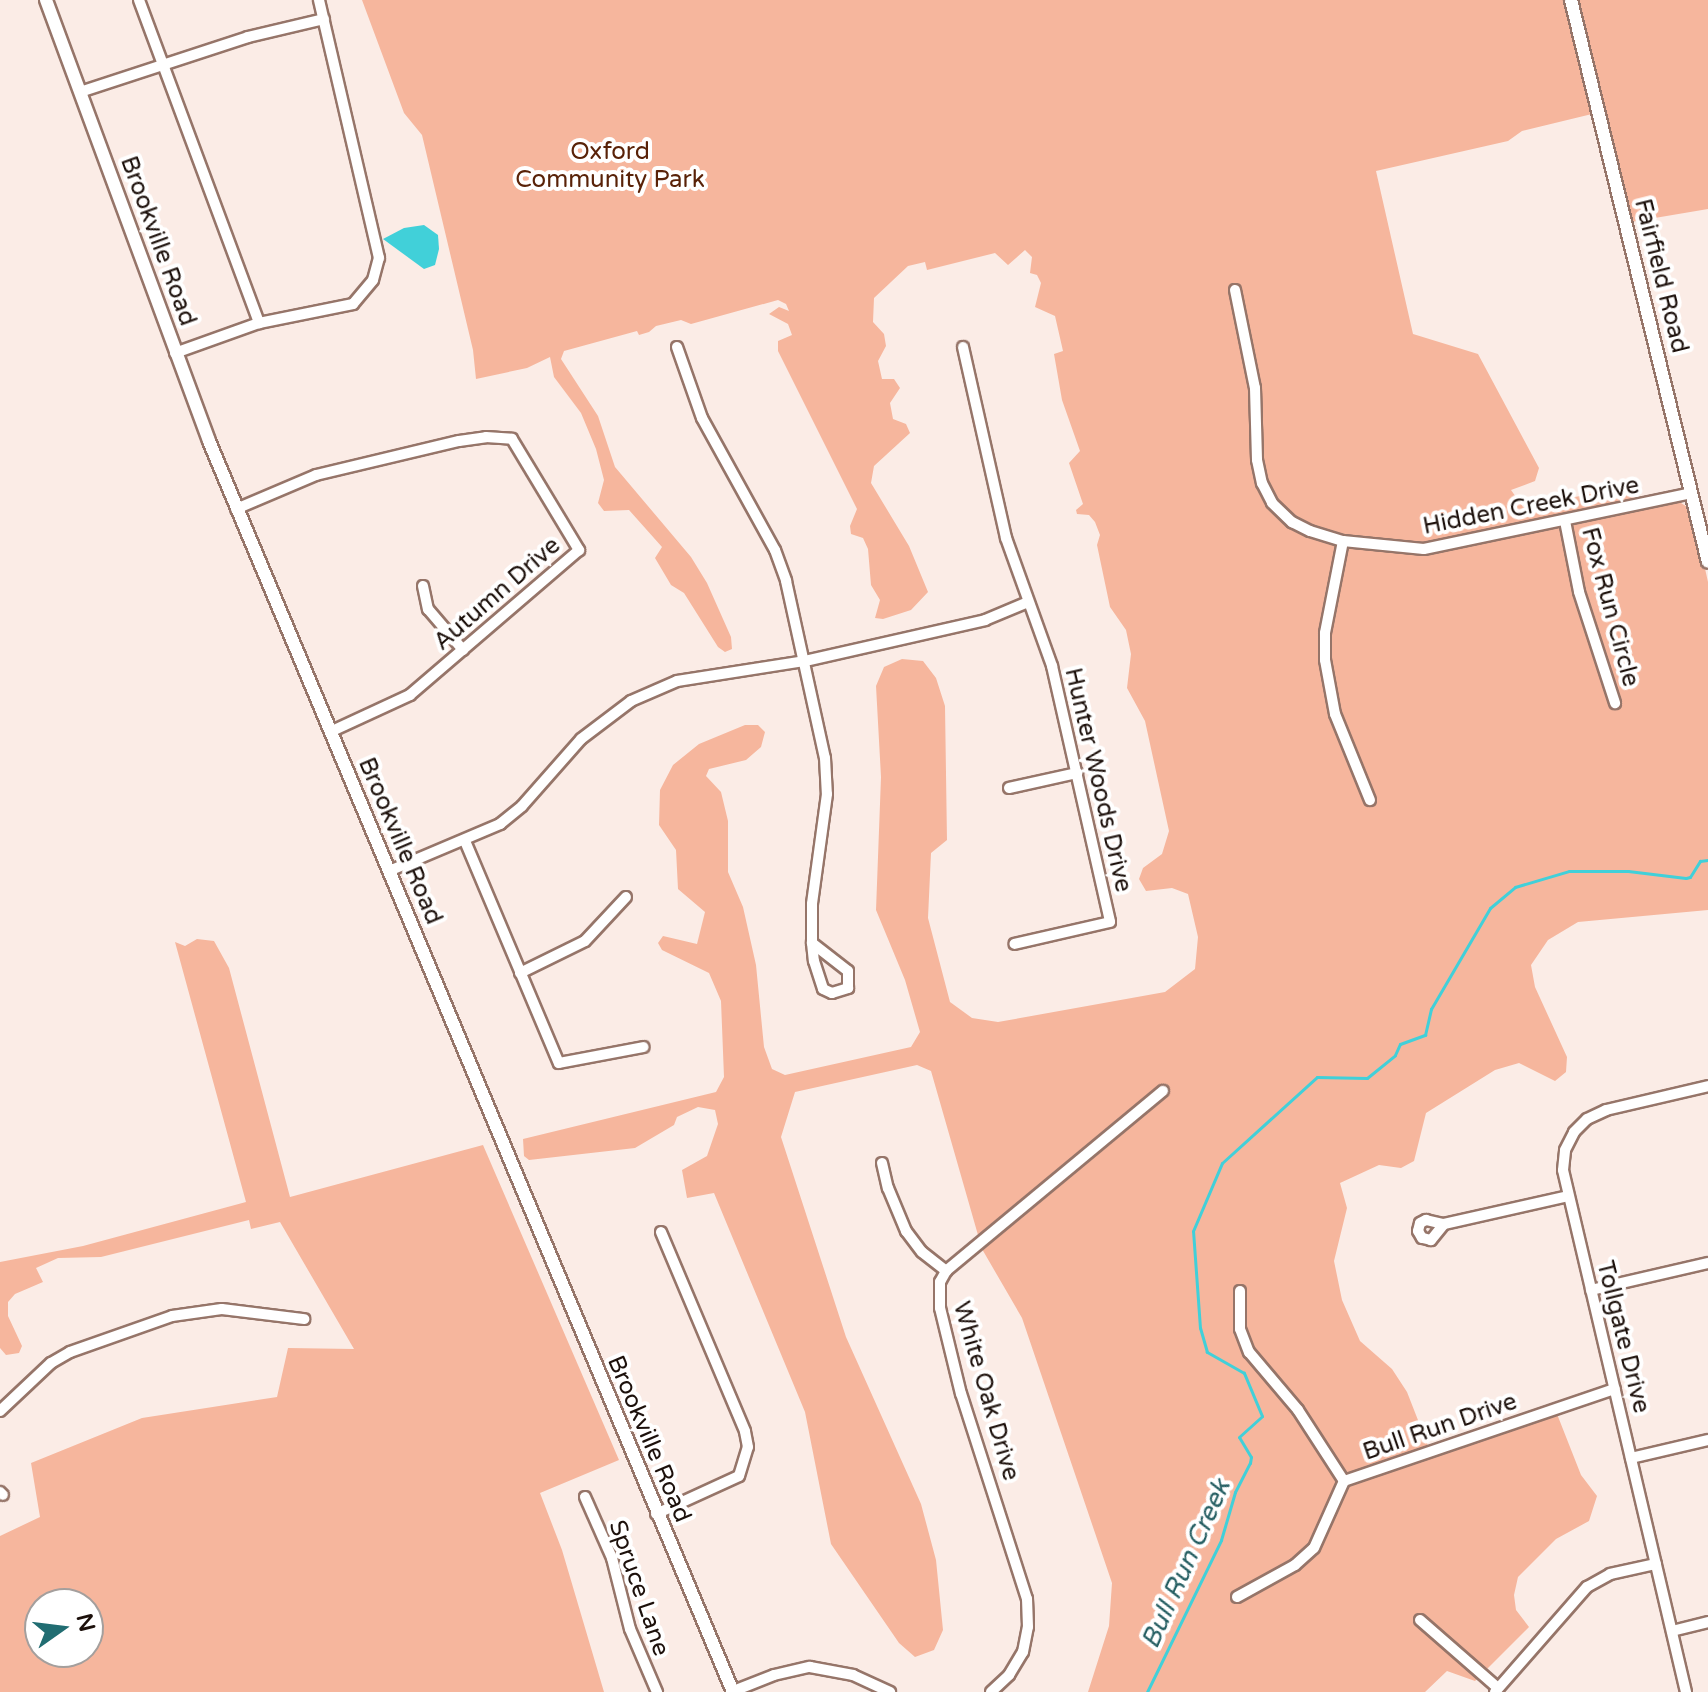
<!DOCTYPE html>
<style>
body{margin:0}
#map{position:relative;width:1708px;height:1692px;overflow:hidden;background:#fbece6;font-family:"Varela Round",sans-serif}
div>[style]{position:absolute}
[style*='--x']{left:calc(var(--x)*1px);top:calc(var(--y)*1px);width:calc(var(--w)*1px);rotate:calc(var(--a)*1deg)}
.green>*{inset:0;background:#f6b69d}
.water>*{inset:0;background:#41d0d9}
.stream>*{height:3px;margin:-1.5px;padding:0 1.5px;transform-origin:1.5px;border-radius:1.5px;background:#41d0d9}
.roads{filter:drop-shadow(2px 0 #967569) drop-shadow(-2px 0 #967569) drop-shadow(0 2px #967569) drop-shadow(0 -2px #967569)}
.minor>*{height:10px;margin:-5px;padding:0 5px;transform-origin:5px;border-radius:5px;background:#fff}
.tertiary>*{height:12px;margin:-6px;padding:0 6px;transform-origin:6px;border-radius:6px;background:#fff}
span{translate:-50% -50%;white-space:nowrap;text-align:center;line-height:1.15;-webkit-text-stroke:8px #fff;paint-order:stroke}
.park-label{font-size:24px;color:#592208}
.street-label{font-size:24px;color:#1c100b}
.water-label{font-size:26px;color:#265f63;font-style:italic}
.north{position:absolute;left:24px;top:1588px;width:80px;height:80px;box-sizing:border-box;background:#fff;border:2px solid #a49f9d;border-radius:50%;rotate:76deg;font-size:22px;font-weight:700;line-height:32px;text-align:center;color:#1c100b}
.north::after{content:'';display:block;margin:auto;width:28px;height:36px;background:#216d72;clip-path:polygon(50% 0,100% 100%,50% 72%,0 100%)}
</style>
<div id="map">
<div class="green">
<i style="clip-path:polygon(362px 0,1571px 0,1596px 106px,1591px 108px,1592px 114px,1522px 131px,1508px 141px,1376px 171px,1413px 334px,1478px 354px,1539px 468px,1535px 481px,1511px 490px,1523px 507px,1601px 492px,1681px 503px,1692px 510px,1708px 582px,1708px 910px,1578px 922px,1548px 940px,1531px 965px,1535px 987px,1567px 1057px,1566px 1072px,1555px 1081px,1519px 1063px,1495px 1070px,1426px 1113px,1414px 1161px,1401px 1168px,1379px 1165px,1340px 1183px,1347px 1208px,1334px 1261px,1342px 1300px,1360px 1341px,1392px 1369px,1407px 1392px,1432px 1456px,1557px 1414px,1581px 1475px,1597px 1496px,1589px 1521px,1556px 1539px,1518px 1577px,1514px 1595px,1516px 1610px,1529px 1627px,1475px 1681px,1447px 1671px,1425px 1692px,1088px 1692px,1109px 1626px,1112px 1583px,1022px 1318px,982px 1249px,931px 1071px,917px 1065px,795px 1092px,781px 1137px,846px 1337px,921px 1504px,936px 1560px,943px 1630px,934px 1650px,915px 1657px,899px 1643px,831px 1544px,805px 1412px,714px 1193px,687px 1198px,682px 1170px,707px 1156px,718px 1124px,715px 1110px,698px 1107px,677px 1117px,674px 1125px,635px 1148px,529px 1160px,524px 1156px,523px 1139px,716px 1092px,724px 1077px,721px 1001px,709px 973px,662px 950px,658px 943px,663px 936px,697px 944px,705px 912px,678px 889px,676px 850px,659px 825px,660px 790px,673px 765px,699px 744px,745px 725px,758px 725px,765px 732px,761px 747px,746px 760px,709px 769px,706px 776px,721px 792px,728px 821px,728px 872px,743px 907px,756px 965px,764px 1047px,772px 1069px,785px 1075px,911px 1047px,920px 1032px,905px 980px,876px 910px,881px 777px,876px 686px,884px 667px,902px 659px,923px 661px,936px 678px,945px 706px,947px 840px,931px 853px,928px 918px,950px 1002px,972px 1018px,998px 1022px,1165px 992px,1195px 969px,1198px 937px,1188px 894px,1172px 888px,1146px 891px,1139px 879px,1143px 868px,1162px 854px,1169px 831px,1145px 721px,1127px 688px,1131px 654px,1126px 630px,1110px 607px,1097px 545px,1100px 535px,1095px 522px,1089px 515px,1077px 514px,1076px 510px,1083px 504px,1069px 463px,1080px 451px,1062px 400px,1054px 354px,1063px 351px,1055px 316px,1035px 307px,1041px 283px,1037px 275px,1030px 273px,1032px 257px,1025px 250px,1008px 265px,995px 253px,927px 270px,925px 262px,908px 266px,874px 298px,873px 322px,884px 334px,886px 346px,878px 361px,882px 379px,894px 379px,900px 388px,890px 403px,893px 419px,906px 424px,910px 433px,874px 466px,871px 483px,909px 546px,928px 592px,911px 610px,883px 619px,875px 618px,880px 600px,871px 585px,868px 549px,863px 538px,851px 534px,850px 526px,857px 509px,778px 351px,778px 341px,792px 335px,788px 324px,769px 314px,779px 307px,789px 311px,786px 304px,778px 300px,691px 324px,681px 320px,656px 326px,649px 332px,639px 335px,637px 331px,564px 351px,561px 359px,598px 416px,615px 467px,691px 557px,707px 583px,731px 637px,732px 649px,725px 652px,718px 647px,684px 593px,671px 585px,655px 558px,662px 547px,629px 510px,604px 511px,598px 503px,604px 480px,596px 449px,581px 413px,554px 377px,550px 357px,527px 368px,476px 379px,473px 350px,422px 135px,404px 113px)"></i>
<i style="clip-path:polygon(1576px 0,1708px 0,1708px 209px,1631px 222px)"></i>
<i style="clip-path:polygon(evenodd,197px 939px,214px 941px,229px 968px,290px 1197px,483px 1145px,619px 1460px,540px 1493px,562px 1550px,604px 1692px,0 1692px,0 1536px,40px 1517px,31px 1463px,142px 1418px,277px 1397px,288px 1348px,354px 1349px,280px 1222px,251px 1229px,249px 1220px,101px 1257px,58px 1258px,36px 1268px,43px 1282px,15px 1294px,8px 1302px,8px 1316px,22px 1346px,19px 1353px,6px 1355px,0 1348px,0 1262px,83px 1246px,246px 1202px,175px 942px,185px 946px,197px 939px,40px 1604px,88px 1604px,88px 1652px,40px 1652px,40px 1604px)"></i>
</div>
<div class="water">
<i style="clip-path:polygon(424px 225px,438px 235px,439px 249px,435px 265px,424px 269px,383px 239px,404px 228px)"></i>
</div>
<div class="stream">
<i style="--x:1147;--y:1692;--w:169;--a:-64"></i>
<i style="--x:1221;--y:1540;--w:50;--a:-73.7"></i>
<i style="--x:1235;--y:1492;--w:33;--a:-63"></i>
<i style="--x:1250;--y:1463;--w:6;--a:-81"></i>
<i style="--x:1251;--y:1457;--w:23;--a:-121"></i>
<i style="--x:1239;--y:1437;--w:31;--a:-42"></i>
<i style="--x:1262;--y:1416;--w:47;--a:-112.7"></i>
<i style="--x:1244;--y:1373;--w:43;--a:-150.4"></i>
<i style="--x:1207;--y:1352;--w:25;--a:-106"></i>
<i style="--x:1200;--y:1328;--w:97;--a:-94.1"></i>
<i style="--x:1193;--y:1231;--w:74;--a:-66.9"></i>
<i style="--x:1222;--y:1163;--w:128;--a:-42.2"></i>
<i style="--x:1317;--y:1077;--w:50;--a:1.1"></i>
<i style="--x:1367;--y:1078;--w:36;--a:-39"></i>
<i style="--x:1395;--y:1055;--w:12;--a:-66"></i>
<i style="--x:1400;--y:1044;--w:27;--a:-20"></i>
<i style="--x:1425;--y:1035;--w:27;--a:-77"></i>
<i style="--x:1431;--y:1009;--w:117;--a:-59.7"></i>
<i style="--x:1490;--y:908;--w:33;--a:-40"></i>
<i style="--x:1515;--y:887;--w:56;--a:-16.5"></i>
<i style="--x:1569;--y:871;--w:59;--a:0"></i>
<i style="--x:1628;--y:871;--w:58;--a:6.9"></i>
<i style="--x:1686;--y:878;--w:4;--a:-14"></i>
<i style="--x:1690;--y:877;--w:19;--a:-58"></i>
<i style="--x:1700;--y:861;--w:8;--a:-7"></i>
</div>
<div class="roads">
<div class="minor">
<i style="--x:139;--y:0;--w:345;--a:69.6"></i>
<i style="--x:80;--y:92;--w:177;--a:-18.1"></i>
<i style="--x:248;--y:37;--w:78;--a:-13.3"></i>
<i style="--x:1235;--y:290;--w:100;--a:78.5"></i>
<i style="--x:1255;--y:388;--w:72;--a:88.4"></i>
<i style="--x:1257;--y:460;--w:24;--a:78"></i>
<i style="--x:1262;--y:483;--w:22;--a:63"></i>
<i style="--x:1272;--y:503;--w:28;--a:44"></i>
<i style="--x:1292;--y:522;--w:20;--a:27"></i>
<i style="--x:1310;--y:531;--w:34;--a:17"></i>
<i style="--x:1343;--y:541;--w:81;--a:5.6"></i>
<i style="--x:1424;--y:549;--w:273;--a:-11.8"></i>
<i style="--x:677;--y:347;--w:75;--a:70.6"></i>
<i style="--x:702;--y:418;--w:151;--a:61.1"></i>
<i style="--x:775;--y:550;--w:33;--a:70"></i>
<i style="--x:786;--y:581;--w:181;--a:77.6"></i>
<i style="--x:825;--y:758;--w:36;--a:87"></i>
<i style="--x:827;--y:794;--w:111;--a:97.8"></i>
<i style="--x:812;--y:904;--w:39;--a:90"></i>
<i style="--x:812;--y:943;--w:18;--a:84"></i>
<i style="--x:814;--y:961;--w:29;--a:72"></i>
<i style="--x:823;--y:989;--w:10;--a:24"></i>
<i style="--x:832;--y:993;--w:17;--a:-17"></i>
<i style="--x:848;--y:988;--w:17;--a:-90"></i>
<i style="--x:848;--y:971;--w:46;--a:-142.1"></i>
<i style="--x:963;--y:347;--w:196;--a:77.3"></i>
<i style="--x:1006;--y:538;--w:136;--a:70.2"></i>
<i style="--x:1052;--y:666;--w:262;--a:77.2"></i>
<i style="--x:1110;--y:922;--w:98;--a:167.1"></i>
<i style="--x:175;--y:353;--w:89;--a:-19.7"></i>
<i style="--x:259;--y:323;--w:96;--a:-11.4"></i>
<i style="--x:353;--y:304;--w:31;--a:-50"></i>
<i style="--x:373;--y:280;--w:23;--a:-75"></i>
<i style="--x:379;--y:258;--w:265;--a:-103.1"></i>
<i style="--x:236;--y:509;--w:87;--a:-23"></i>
<i style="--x:316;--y:475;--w:147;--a:-13.4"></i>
<i style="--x:459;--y:441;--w:27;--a:-8"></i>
<i style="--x:486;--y:437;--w:26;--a:4"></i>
<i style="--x:512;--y:439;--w:130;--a:58.9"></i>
<i style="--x:579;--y:550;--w:223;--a:139.4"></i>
<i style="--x:410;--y:695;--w:88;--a:155.2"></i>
<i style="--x:1565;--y:521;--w:72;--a:78.8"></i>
<i style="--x:1579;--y:592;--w:117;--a:72"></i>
<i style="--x:1343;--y:541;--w:94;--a:101.1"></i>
<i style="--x:1325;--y:633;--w:27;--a:90"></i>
<i style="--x:1325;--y:660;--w:55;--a:79.5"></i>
<i style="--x:1335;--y:714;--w:93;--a:67.9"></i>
<i style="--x:423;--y:586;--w:24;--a:78"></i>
<i style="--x:428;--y:609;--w:54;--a:49.5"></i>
<i style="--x:1009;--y:788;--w:70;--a:-12.4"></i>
<i style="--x:465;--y:841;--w:241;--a:67.1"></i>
<i style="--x:559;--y:1063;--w:86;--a:-10.7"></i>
<i style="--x:389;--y:871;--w:121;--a:-22.9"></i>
<i style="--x:500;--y:824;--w:28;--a:-39"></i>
<i style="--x:522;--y:806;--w:89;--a:-48.6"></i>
<i style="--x:581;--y:739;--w:63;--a:-37.2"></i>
<i style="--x:631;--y:701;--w:50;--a:-23.5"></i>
<i style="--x:677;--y:681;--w:130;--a:-8.9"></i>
<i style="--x:805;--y:661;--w:185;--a:-12.8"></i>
<i style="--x:985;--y:620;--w:47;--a:-22.7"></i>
<i style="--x:520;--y:973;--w:72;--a:-26.2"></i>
<i style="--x:585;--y:941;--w:60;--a:-47"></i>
<i style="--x:882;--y:1163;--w:26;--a:77"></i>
<i style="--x:888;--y:1188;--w:47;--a:67.3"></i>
<i style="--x:906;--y:1231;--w:26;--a:53"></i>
<i style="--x:922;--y:1252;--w:31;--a:38"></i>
<i style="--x:1444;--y:1224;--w:21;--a:129"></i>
<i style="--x:1431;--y:1240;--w:9;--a:-167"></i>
<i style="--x:1422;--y:1238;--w:8;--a:-120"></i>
<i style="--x:1418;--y:1231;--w:8;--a:-76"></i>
<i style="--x:1420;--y:1223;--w:7;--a:-27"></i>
<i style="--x:1426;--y:1220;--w:18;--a:13"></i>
<i style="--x:1444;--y:1224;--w:127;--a:-12.7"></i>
<i style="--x:1591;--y:1290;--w:120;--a:-13"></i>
<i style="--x:1240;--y:1291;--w:38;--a:90"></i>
<i style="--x:1240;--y:1329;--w:25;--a:69"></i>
<i style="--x:1249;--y:1352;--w:76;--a:49.8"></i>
<i style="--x:1298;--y:1410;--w:85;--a:57.1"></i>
<i style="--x:0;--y:1411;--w:70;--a:-43.3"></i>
<i style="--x:51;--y:1363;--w:22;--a:-30"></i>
<i style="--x:70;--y:1352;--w:108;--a:-19.4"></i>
<i style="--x:172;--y:1316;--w:50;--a:-8"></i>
<i style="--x:222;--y:1309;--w:83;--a:7"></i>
<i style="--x:1631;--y:1458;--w:79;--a:-13.2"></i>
<i style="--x:0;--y:1492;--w:4;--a:45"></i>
<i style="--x:585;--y:1497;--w:67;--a:66.1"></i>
<i style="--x:612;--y:1558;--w:73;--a:75.8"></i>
<i style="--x:630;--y:1629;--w:69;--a:66.8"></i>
<i style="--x:656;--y:1514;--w:91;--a:-24.6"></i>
<i style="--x:739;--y:1476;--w:30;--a:-73"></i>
<i style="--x:748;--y:1447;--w:16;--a:-101"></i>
<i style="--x:745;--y:1431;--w:216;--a:-112.9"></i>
<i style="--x:1237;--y:1597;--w:66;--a:-28.9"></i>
<i style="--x:1295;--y:1565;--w:25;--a:-42"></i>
<i style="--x:1314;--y:1548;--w:73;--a:-65.9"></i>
<i style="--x:1344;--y:1481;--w:286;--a:-18.8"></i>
<i style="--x:1420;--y:1620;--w:103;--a:41.1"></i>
<i style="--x:1672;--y:1631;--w:37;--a:-14"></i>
<i style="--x:731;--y:1692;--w:46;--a:-21.6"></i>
<i style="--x:774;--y:1675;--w:37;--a:-13"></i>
<i style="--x:810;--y:1667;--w:44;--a:10.5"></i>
<i style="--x:853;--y:1675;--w:41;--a:24.7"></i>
<i style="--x:991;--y:1692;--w:25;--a:-43"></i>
<i style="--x:1009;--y:1675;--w:27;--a:-59"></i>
<i style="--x:1023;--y:1652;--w:25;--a:-79"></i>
<i style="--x:1028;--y:1627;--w:28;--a:-92"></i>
<i style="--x:1027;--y:1599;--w:215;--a:-107.8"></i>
<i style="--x:961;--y:1394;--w:89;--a:-103.7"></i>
<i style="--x:940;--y:1308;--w:26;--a:-90"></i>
<i style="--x:940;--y:1282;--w:13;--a:-61"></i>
<i style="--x:946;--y:1271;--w:282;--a:-39.7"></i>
<i style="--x:1495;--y:1692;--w:140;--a:-48.8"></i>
<i style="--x:1587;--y:1587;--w:26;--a:-29"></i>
<i style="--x:1610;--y:1574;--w:47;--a:-12.3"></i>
<i style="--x:1686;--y:1692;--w:536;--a:-103.26"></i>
<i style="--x:1563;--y:1170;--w:20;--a:-84"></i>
<i style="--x:1565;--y:1150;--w:20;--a:-63"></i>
<i style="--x:1574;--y:1132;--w:18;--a:-45"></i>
<i style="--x:1587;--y:1119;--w:21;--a:-25"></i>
<i style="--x:1606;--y:1110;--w:105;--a:-13.2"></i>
</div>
<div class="tertiary">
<i style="--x:46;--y:0;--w:470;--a:69.7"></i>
<i style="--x:209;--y:441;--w:1356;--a:67.27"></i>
<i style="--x:1571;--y:0;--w:578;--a:76.3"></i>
</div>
</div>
<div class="park-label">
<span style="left:610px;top:166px">Oxford<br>Community Park</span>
</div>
<div class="street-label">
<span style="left:158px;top:241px;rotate:70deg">Brookville Road</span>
<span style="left:1661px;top:276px;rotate:76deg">Fairfield Road</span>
<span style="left:1531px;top:506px;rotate:-11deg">Hidden Creek Drive</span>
<span style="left:497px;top:594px;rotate:-41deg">Autumn Drive</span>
<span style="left:1610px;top:607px;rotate:75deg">Fox Run Circle</span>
<span style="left:1098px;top:780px;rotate:77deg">Hunter Woods Drive</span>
<span style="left:400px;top:841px;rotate:67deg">Brookville Road</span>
<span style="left:1623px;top:1337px;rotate:76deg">Tollgate Drive</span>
<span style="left:986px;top:1391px;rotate:74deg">White Oak Drive</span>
<span style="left:1440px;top:1427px;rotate:-19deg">Bull Run Drive</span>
<span style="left:649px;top:1439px;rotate:67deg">Brookville Road</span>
<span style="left:639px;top:1588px;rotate:71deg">Spruce Lane</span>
</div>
<div class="water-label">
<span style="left:1186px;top:1564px;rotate:-66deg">Bull Run Creek</span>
</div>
<div class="north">N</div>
</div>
